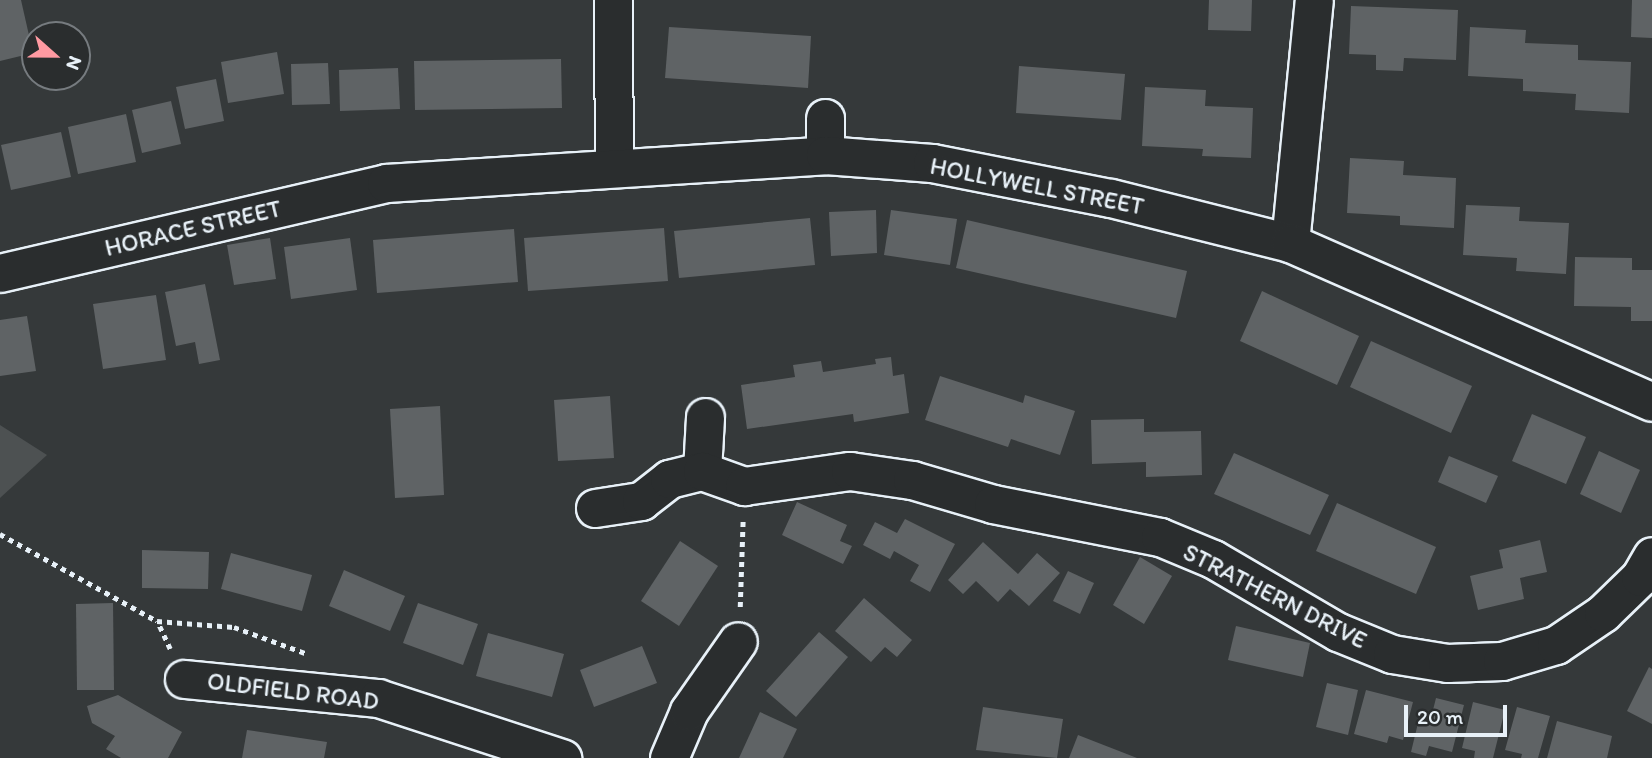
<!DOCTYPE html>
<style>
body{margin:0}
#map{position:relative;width:1652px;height:758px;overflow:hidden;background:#35393a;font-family:Itim,sans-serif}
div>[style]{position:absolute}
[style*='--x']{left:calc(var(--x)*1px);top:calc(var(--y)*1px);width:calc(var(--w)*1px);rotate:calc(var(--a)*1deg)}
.green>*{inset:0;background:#4d5152}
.building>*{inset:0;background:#5f6365}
.path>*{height:4.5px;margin-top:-2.25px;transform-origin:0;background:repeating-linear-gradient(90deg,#e8f1f8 0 5px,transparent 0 10px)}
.roads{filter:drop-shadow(2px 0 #e8f1f8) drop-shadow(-2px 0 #e8f1f8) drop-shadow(0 2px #e8f1f8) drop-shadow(0 -2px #e8f1f8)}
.minor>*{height:37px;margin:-18.5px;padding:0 18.5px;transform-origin:18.5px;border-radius:18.5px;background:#2a2d2e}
span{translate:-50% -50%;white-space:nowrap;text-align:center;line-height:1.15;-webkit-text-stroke:6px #2a2d2e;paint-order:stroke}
.street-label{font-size:24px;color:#e8f1f8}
.north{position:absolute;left:21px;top:21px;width:70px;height:70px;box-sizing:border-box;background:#2a2d2e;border:2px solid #767b7f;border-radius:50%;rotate:111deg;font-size:19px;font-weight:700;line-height:28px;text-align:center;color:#e8f1f8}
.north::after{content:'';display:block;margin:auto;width:24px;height:32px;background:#ff9aa2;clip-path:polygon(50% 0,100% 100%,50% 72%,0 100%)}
.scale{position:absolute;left:1404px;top:705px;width:103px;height:32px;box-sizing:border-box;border:4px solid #e8f1f8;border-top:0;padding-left:9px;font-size:21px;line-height:24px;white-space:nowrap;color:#e8f1f8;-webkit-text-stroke:5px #2a2d2e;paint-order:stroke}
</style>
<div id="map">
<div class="green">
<i style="clip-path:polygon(0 425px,47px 455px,0 498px)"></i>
</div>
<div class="building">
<i style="clip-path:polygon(0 0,21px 0,33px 53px,0 61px)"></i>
<i style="clip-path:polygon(1209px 0,1252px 0,1251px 31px,1208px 30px)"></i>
<i style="clip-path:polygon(1632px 0,1652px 0,1652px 38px,1631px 37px)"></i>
<i style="clip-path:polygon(1351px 6px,1458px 10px,1456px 60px,1404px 58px,1403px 71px,1376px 70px,1376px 55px,1349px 54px)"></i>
<i style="clip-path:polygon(669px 27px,811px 36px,808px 88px,665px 78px)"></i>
<i style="clip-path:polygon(1470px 27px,1526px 30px,1525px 43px,1578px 45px,1578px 60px,1631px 62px,1629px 113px,1575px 110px,1576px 94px,1523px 91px,1523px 79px,1468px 76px)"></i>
<i style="clip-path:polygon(277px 52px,284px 94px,228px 103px,221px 62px)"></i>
<i style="clip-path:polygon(561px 59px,562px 108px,415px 110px,414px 61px)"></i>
<i style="clip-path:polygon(328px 63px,330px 104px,292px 105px,291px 64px)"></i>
<i style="clip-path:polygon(1019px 66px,1125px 74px,1121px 120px,1016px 113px)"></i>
<i style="clip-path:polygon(398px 68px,400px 109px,340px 111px,339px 70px)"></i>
<i style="clip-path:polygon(216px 79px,224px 121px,185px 129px,176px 87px)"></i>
<i style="clip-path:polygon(1145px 87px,1206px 90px,1205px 106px,1253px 108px,1251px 158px,1202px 156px,1203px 149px,1142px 146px)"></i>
<i style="clip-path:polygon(171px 101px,181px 144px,142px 153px,132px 110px)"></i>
<i style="clip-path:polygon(126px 114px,136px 162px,78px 174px,68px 127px)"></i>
<i style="clip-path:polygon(61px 132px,71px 177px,11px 190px,1px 145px)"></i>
<i style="clip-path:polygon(1350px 158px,1404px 161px,1403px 175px,1456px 178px,1454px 228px,1400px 225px,1400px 216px,1347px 213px)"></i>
<i style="clip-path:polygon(1466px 205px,1520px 207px,1519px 221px,1569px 223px,1566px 274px,1516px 271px,1517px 258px,1463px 255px)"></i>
<i style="clip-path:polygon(876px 210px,877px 253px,831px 256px,829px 212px)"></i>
<i style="clip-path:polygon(891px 210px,957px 219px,950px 265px,884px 255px)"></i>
<i style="clip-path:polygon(810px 218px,815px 265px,679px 278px,674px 231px)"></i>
<i style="clip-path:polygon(967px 220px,1187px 271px,1176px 318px,956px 268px)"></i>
<i style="clip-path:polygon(664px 228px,668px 281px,528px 291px,524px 238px)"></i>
<i style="clip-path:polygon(514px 229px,518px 282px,377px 293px,373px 240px)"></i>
<i style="clip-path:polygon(270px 238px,276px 279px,234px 285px,227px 245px)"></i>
<i style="clip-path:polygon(350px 238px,357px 290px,291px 299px,284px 247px)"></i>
<i style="clip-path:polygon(1575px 257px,1632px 258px,1632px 270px,1652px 270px,1652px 321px,1631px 321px,1631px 307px,1574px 306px)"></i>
<i style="clip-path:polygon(205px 284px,220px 360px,199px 364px,195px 342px,176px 346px,165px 292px)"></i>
<i style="clip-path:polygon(1262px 291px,1359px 336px,1337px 385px,1240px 341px)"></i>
<i style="clip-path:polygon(156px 295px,166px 360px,103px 369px,93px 304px)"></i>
<i style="clip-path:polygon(27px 316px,36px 371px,0 376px,0 320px)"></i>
<i style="clip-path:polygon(1371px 341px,1472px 386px,1451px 433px,1350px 387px)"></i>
<i style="clip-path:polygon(891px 357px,893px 376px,904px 374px,909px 413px,854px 422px,853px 414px,747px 429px,741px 385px,795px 377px,793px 365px,821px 361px,823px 372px,876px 364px,875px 359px)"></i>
<i style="clip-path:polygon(940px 376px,1023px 403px,1025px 395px,1075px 411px,1060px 455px,1011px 439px,1008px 447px,925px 420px)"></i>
<i style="clip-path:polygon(610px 396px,614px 458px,558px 461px,554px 400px)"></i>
<i style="clip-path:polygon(440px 406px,444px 495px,395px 498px,390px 409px)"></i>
<i style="clip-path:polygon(1532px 414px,1586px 437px,1566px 484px,1512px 461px)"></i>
<i style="clip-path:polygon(1144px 419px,1144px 432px,1201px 431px,1202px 475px,1146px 477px,1146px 462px,1092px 464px,1091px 420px)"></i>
<i style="clip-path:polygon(1599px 451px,1640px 470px,1621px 513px,1580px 494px)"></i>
<i style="clip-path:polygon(1234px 453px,1329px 495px,1310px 535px,1214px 494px)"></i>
<i style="clip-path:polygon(1449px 456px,1498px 476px,1486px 503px,1438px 482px)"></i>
<i style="clip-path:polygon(797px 502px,847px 525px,840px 541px,852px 546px,843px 564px,782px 535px)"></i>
<i style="clip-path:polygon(1337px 503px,1436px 547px,1416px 594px,1316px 551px)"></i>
<i style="clip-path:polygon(905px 519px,955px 544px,930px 592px,910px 581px,919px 565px,894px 551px,890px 559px,863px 545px,875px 522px,897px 533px)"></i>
<i style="clip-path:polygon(1540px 540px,1547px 572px,1520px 578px,1524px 599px,1478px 610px,1470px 576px,1503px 568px,1499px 550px)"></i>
<i style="clip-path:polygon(680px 541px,718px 566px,679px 626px,641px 601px)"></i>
<i style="clip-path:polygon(983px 542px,1018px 574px,1037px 553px,1060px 573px,1029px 606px,1010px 589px,998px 602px,976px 581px,963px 594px,948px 580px)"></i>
<i style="clip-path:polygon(142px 550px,209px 552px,208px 589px,142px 588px)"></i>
<i style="clip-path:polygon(231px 553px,312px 575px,302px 611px,221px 589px)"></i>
<i style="clip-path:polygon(1140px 557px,1172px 576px,1144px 624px,1113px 605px)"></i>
<i style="clip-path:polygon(344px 570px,405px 596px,390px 631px,329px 606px)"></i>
<i style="clip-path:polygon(1068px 571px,1094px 583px,1080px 614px,1053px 601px)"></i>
<i style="clip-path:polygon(864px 598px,912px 640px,897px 657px,885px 647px,871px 662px,835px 631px)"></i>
<i style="clip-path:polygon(113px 603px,114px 690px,77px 690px,76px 604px)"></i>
<i style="clip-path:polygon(418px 603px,478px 624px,463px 665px,403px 643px)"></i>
<i style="clip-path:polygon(1236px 626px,1310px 643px,1303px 677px,1228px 660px)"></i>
<i style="clip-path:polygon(819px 632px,848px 657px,796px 717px,766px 691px)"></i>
<i style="clip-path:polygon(488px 633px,564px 654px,552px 697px,476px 676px)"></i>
<i style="clip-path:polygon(642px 646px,657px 683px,594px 707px,580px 670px)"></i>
<i style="clip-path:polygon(1649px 667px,1652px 669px,1652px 724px,1627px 711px)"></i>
<i style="clip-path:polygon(1327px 683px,1358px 690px,1348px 735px,1316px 727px)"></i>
<i style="clip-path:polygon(1366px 690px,1413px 702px,1403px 740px,1389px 736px,1387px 743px,1354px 734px)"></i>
<i style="clip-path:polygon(118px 695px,182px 732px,168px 758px,121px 758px,106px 749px,115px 736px,92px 723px,87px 706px)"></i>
<i style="clip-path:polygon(1436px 698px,1464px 705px,1452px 752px,1429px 746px,1426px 756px,1411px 752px,1419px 719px,1430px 722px)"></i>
<i style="clip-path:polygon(1473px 702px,1505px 710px,1493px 758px,1474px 758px,1475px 751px,1462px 748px)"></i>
<i style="clip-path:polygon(983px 707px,1063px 719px,1057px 758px,976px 750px)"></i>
<i style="clip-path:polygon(1517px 707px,1550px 716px,1538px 758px,1521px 758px,1522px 754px,1505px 750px)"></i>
<i style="clip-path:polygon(760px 712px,797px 729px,783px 758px,739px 758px)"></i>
<i style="clip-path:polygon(1557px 721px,1612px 736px,1607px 758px,1547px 758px)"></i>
<i style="clip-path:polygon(247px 730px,327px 742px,324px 758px,242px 758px)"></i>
<i style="clip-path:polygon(1078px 735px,1137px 758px,1069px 758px)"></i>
</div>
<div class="path">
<i style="--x:0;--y:534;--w:179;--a:29"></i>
<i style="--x:740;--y:607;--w:89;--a:-88.1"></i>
<i style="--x:170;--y:649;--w:31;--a:-115"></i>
<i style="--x:157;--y:621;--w:77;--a:4.5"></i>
<i style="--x:234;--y:627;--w:76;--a:20.1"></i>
</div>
<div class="roads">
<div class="minor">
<i style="--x:613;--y:0;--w:166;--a:89.7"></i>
<i style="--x:825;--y:118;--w:37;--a:90"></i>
<i style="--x:1290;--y:243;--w:244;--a:-84.4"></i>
<i style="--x:0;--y:273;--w:396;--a:-13.1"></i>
<i style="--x:386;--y:183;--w:440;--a:-3.6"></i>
<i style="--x:825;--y:155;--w:107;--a:4.3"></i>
<i style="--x:932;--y:163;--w:182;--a:11.1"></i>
<i style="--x:1111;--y:198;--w:185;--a:14.1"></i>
<i style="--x:1290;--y:243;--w:395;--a:23.7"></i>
<i style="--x:702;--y:471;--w:54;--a:-86.8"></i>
<i style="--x:595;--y:508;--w:47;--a:-8.7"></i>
<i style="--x:641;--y:501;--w:36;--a:-38"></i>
<i style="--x:669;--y:479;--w:34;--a:-14"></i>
<i style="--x:702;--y:471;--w:45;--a:19.7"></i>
<i style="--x:744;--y:486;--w:107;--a:-8.1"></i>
<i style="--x:850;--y:471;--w:63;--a:8.3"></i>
<i style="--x:912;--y:480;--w:84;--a:16.5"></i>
<i style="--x:993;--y:504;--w:170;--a:11.2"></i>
<i style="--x:1160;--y:537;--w:57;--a:22.5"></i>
<i style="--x:1213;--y:559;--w:145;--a:30.3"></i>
<i style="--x:1338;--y:632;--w:58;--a:22.2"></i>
<i style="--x:1392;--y:654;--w:56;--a:9.3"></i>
<i style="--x:1447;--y:663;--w:55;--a:-2.1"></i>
<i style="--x:1502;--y:661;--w:56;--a:-16.5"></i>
<i style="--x:1556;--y:645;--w:57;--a:-34.2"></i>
<i style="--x:1603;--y:613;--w:52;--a:-44.2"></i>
<i style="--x:1640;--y:577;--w:24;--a:-60"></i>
<i style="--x:184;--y:679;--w:195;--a:5.6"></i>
<i style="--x:378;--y:698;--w:194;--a:18.1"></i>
<i style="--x:669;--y:758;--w:51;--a:-66.9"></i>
<i style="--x:689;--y:711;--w:85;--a:-55"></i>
</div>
</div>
<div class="street-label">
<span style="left:1037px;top:186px;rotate:11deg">HOLLYWELL STREET</span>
<span style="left:193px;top:228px;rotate:-13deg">HORACE STREET</span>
<span style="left:1275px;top:596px;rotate:27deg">STRATHERN DRIVE</span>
<span style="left:293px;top:691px;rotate:7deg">OLDFIELD ROAD</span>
</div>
<div class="north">N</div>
<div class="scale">20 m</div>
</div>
